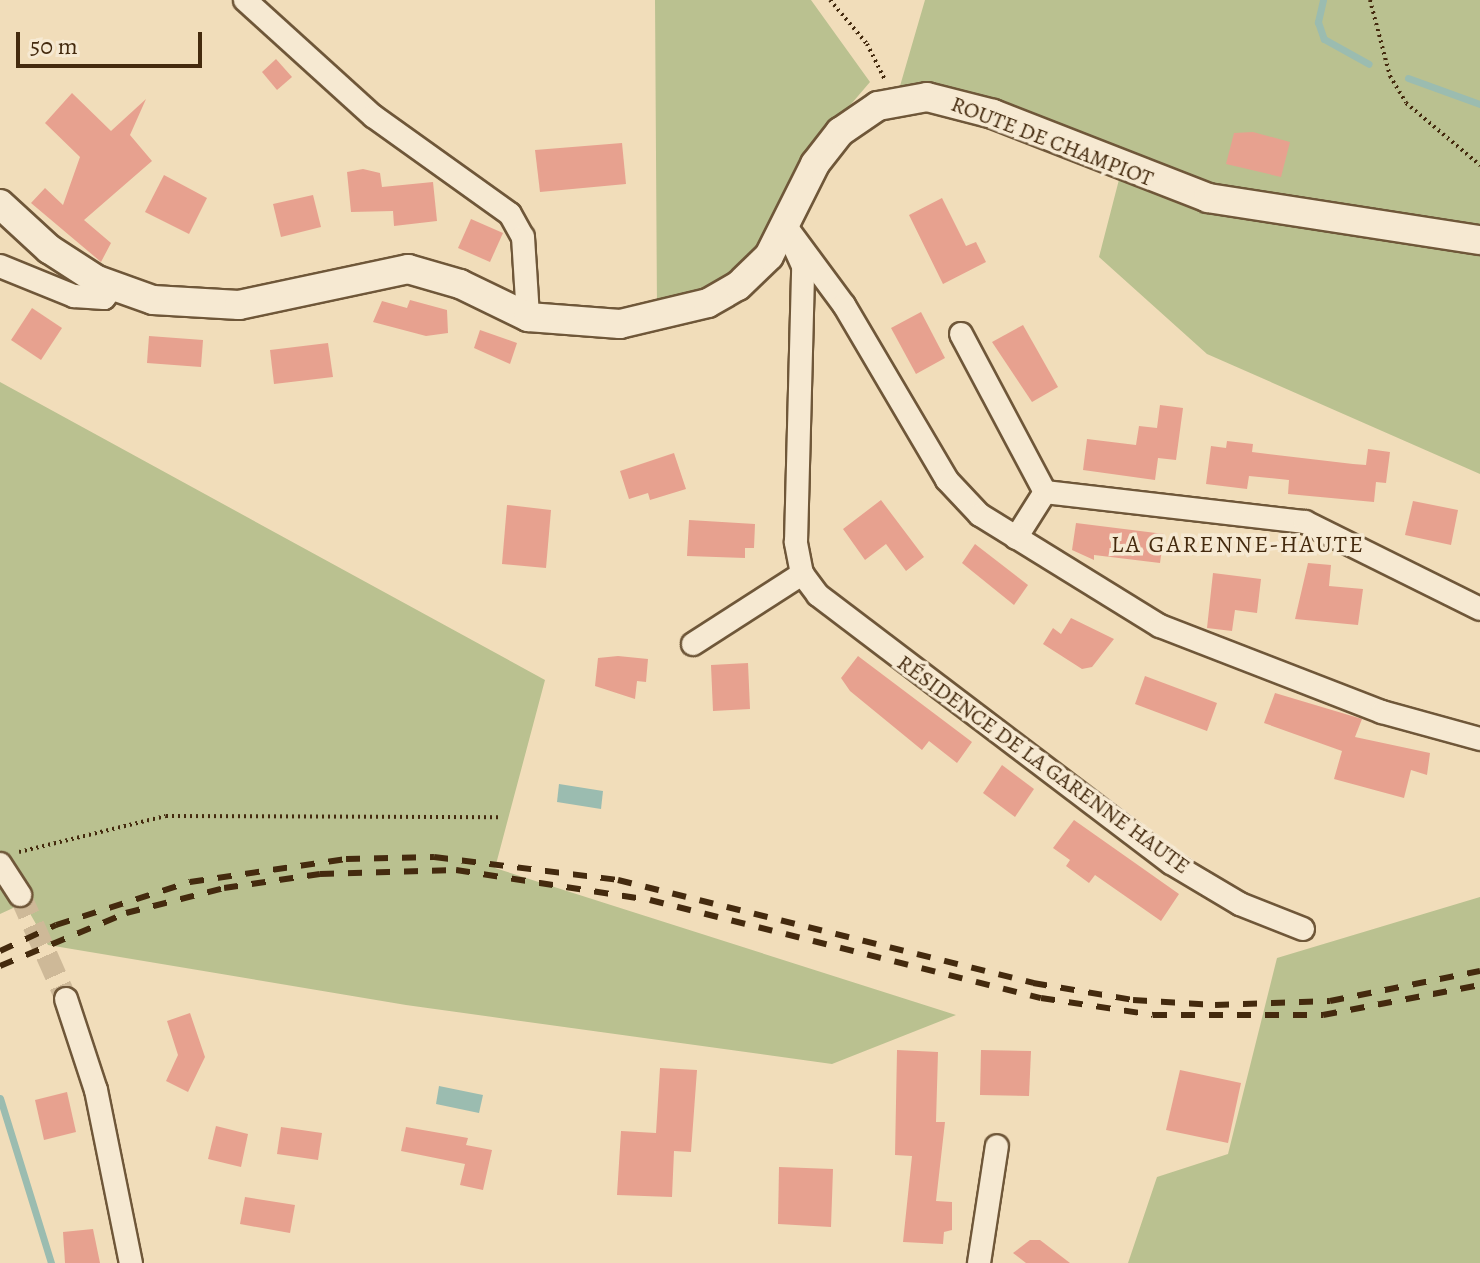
<!DOCTYPE html>
<meta charset="utf-8">
<style>
body{margin:0}
#map{position:relative;width:1480px;height:1263px;overflow:hidden;background:#f1ddba;font-family:Alegreya,serif}
div>[style]{position:absolute}
[style*='--x']{left:calc(var(--x)*1px);top:calc(var(--y)*1px);width:calc(var(--w)*1px);rotate:calc(var(--a)*1deg)}
.green>*{inset:0;background:#bac190}
.water>*{inset:0;background:#9bbcb0}
.stream>*{height:7px;margin:-3.5px;padding:0 3.5px;transform-origin:3.5px;border-radius:3.5px;background:#9bbcb0}
.building>*{inset:0;background:#e7a18f}
.minor-tunnel>*{height:22px;margin-top:-11px;transform-origin:0;background:repeating-linear-gradient(90deg,#ceb998 0 22px,transparent 0 33px)}
.path>*{height:4px;margin-top:-2px;transform-origin:0;background:repeating-linear-gradient(90deg,#442a0e 0 2px,transparent 0 6px)}
.roads{filter:drop-shadow(2px 0 #6f5739) drop-shadow(-2px 0 #6f5739) drop-shadow(0 2px #6f5739) drop-shadow(0 -2px #6f5739)}
.minor>*{height:22px;margin:-11px;padding:0 11px;transform-origin:11px;border-radius:11px;background:#f6e9d2}
.tertiary>*{height:28px;margin:-14px;padding:0 14px;transform-origin:14px;border-radius:14px;background:#f6e9d2}
.rail>*{height:6px;margin-top:-3px;transform-origin:0;background:repeating-linear-gradient(90deg,#442a0e 0 14px,transparent 0 28px)}
span{translate:-50% -50%;white-space:nowrap;text-align:center;line-height:1.15;-webkit-text-stroke:7px #f6e9d2;paint-order:stroke}
.street-label{font-size:22px;color:#442a0e}
.neighbourhood-label{font-size:24px;color:#442a0e;letter-spacing:2px}
.scale{position:absolute;left:16px;top:32px;width:186px;height:36px;box-sizing:border-box;border:4px solid #442a0e;border-top:0;padding-left:10px;font-size:24px;line-height:28px;white-space:nowrap;color:#442a0e;-webkit-text-stroke:6px #f6e9d2;paint-order:stroke}
</style>
<div id="map">
<div class="green">
<i style="clip-path:polygon(655px 0,811px 0,870px 82px,811px 151px,746px 276px,657px 310px)"></i>
<i style="clip-path:polygon(925px 0,1480px 0,1480px 474px,1207px 354px,1099px 257px,1122px 168px,996px 104px,900px 86px)"></i>
<i style="clip-path:polygon(0 382px,545px 680px,495px 868px,956px 1015px,832px 1064px,406px 1005px,48px 945px,24px 903px,0 914px)"></i>
<i style="clip-path:polygon(1480px 897px,1480px 1263px,1128px 1263px,1157px 1177px,1228px 1154px,1277px 958px)"></i>
</div>
<div class="water">
<i style="clip-path:polygon(559px 784px,603px 791px,601px 809px,557px 802px)"></i>
<i style="clip-path:polygon(439px 1086px,483px 1095px,479px 1113px,436px 1104px)"></i>
</div>
<div class="stream">
<i style="--x:1323;--y:0;--w:23;--a:103"></i>
<i style="--x:1318;--y:22;--w:18;--a:71"></i>
<i style="--x:1324;--y:39;--w:51;--a:29.1"></i>
<i style="--x:1408;--y:78;--w:77;--a:19.9"></i>
<i style="--x:0;--y:1098;--w:173;--a:72.8"></i>
</div>
<div class="building">
<i style="clip-path:polygon(276px 59px,292px 77px,277px 90px,262px 72px)"></i>
<i style="clip-path:polygon(72px 93px,111px 131px,146px 99px,130px 135px,152px 161px,84px 220px,111px 243px,101px 262px,31px 203px,45px 188px,63px 205px,80px 157px,45px 123px)"></i>
<i style="clip-path:polygon(1253px 132px,1290px 142px,1281px 177px,1226px 164px,1234px 133px)"></i>
<i style="clip-path:polygon(622px 143px,626px 184px,540px 192px,535px 150px)"></i>
<i style="clip-path:polygon(363px 169px,380px 173px,382px 187px,433px 182px,437px 221px,394px 226px,393px 211px,351px 212px,347px 172px)"></i>
<i style="clip-path:polygon(164px 175px,207px 198px,189px 234px,145px 212px)"></i>
<i style="clip-path:polygon(313px 195px,321px 227px,281px 237px,273px 204px)"></i>
<i style="clip-path:polygon(942px 198px,966px 246px,976px 242px,986px 262px,943px 284px,909px 215px)"></i>
<i style="clip-path:polygon(471px 219px,503px 233px,490px 262px,458px 248px)"></i>
<i style="clip-path:polygon(410px 300px,447px 310px,448px 333px,426px 336px,373px 322px,382px 301px,407px 308px)"></i>
<i style="clip-path:polygon(32px 308px,62px 328px,41px 360px,11px 340px)"></i>
<i style="clip-path:polygon(921px 312px,945px 358px,916px 374px,891px 328px)"></i>
<i style="clip-path:polygon(1023px 325px,1058px 387px,1032px 402px,992px 342px)"></i>
<i style="clip-path:polygon(480px 330px,517px 343px,510px 364px,474px 348px)"></i>
<i style="clip-path:polygon(149px 336px,203px 340px,201px 367px,147px 363px)"></i>
<i style="clip-path:polygon(328px 343px,333px 377px,274px 384px,270px 350px)"></i>
<i style="clip-path:polygon(1160px 405px,1183px 408px,1176px 460px,1158px 458px,1155px 480px,1083px 470px,1087px 439px,1136px 445px,1139px 426px,1157px 428px)"></i>
<i style="clip-path:polygon(1227px 441px,1253px 444px,1252px 452px,1353px 464px,1366px 465px,1368px 449px,1390px 452px,1386px 483px,1376px 482px,1374px 502px,1288px 494px,1289px 480px,1249px 476px,1247px 489px,1206px 484px,1211px 446px,1226px 448px)"></i>
<i style="clip-path:polygon(674px 453px,686px 489px,650px 500px,648px 493px,629px 499px,620px 471px)"></i>
<i style="clip-path:polygon(881px 500px,924px 557px,906px 571px,886px 544px,865px 560px,843px 529px)"></i>
<i style="clip-path:polygon(1413px 501px,1458px 510px,1451px 545px,1405px 535px)"></i>
<i style="clip-path:polygon(507px 505px,551px 510px,546px 568px,502px 564px)"></i>
<i style="clip-path:polygon(689px 520px,755px 524px,754px 548px,745px 548px,745px 558px,687px 556px)"></i>
<i style="clip-path:polygon(1076px 523px,1164px 534px,1160px 563px,1094px 555px,1094px 560px,1072px 550px)"></i>
<i style="clip-path:polygon(975px 544px,1028px 585px,1014px 605px,962px 563px)"></i>
<i style="clip-path:polygon(1308px 563px,1331px 565px,1329px 586px,1363px 589px,1358px 625px,1295px 619px)"></i>
<i style="clip-path:polygon(1213px 573px,1261px 579px,1257px 613px,1235px 610px,1232px 631px,1207px 628px)"></i>
<i style="clip-path:polygon(1071px 618px,1114px 639px,1092px 667px,1082px 669px,1043px 644px,1053px 628px,1061px 634px)"></i>
<i style="clip-path:polygon(618px 656px,648px 659px,646px 682px,637px 681px,635px 699px,595px 686px,598px 658px)"></i>
<i style="clip-path:polygon(858px 656px,972px 742px,957px 763px,929px 741px,922px 750px,850px 691px,841px 678px)"></i>
<i style="clip-path:polygon(748px 663px,750px 709px,713px 711px,711px 665px)"></i>
<i style="clip-path:polygon(1145px 676px,1217px 703px,1207px 731px,1135px 704px)"></i>
<i style="clip-path:polygon(1275px 693px,1362px 719px,1355px 737px,1430px 753px,1427px 775px,1411px 770px,1404px 798px,1334px 779px,1342px 751px,1264px 723px)"></i>
<i style="clip-path:polygon(1002px 765px,1034px 789px,1015px 817px,983px 793px)"></i>
<i style="clip-path:polygon(1074px 820px,1179px 894px,1161px 921px,1095px 875px,1089px 883px,1066px 866px,1070px 860px,1053px 848px)"></i>
<i style="clip-path:polygon(190px 1013px,205px 1057px,188px 1092px,166px 1081px,178px 1055px,167px 1021px)"></i>
<i style="clip-path:polygon(897px 1050px,938px 1052px,936px 1122px,945px 1122px,936px 1201px,952px 1202px,952px 1230px,944px 1232px,943px 1244px,903px 1242px,912px 1156px,895px 1155px)"></i>
<i style="clip-path:polygon(981px 1050px,1031px 1051px,1029px 1096px,980px 1095px)"></i>
<i style="clip-path:polygon(660px 1068px,697px 1070px,691px 1152px,674px 1151px,672px 1197px,617px 1195px,621px 1131px,656px 1133px)"></i>
<i style="clip-path:polygon(1180px 1070px,1241px 1083px,1228px 1143px,1166px 1130px)"></i>
<i style="clip-path:polygon(67px 1092px,76px 1132px,44px 1140px,35px 1100px)"></i>
<i style="clip-path:polygon(216px 1126px,248px 1134px,241px 1167px,208px 1159px)"></i>
<i style="clip-path:polygon(281px 1127px,322px 1133px,318px 1160px,277px 1154px)"></i>
<i style="clip-path:polygon(406px 1127px,468px 1138px,466px 1145px,492px 1150px,483px 1190px,460px 1185px,465px 1164px,401px 1151px)"></i>
<i style="clip-path:polygon(779px 1167px,833px 1169px,831px 1227px,778px 1224px)"></i>
<i style="clip-path:polygon(245px 1197px,295px 1205px,290px 1233px,240px 1224px)"></i>
<i style="clip-path:polygon(93px 1229px,100px 1263px,65px 1263px,63px 1232px)"></i>
<i style="clip-path:polygon(1030px 1240px,1040px 1240px,1070px 1263px,1026px 1263px,1013px 1253px)"></i>
</div>
<div class="minor-tunnel">
<i style="--x:20;--y:895;--w:114;--a:66.1"></i>
</div>
<div class="path">
<i style="--x:830;--y:0;--w:57;--a:49.9"></i>
<i style="--x:867;--y:44;--w:40;--a:63.4"></i>
<i style="--x:1370;--y:0;--w:79;--a:75.3"></i>
<i style="--x:1390;--y:76;--w:31;--a:59"></i>
<i style="--x:1406;--y:103;--w:97;--a:40"></i>
<i style="--x:19;--y:852;--w:151;--a:-13.8"></i>
<i style="--x:166;--y:816;--w:335;--a:0.2"></i>
</div>
<div class="roads">
<div class="minor">
<i style="--x:245;--y:0;--w:173;--a:42.2"></i>
<i style="--x:373;--y:116;--w:168;--a:35.6"></i>
<i style="--x:510;--y:214;--w:26;--a:61"></i>
<i style="--x:523;--y:237;--w:80;--a:86.4"></i>
<i style="--x:0;--y:266;--w:80;--a:22.1"></i>
<i style="--x:74;--y:296;--w:30;--a:4"></i>
<i style="--x:104;--y:298;--w:14;--a:-51"></i>
<i style="--x:961;--y:334;--w:179;--a:62"></i>
<i style="--x:1016;--y:538;--w:54;--a:-57.8"></i>
<i style="--x:1045;--y:492;--w:262;--a:6.6"></i>
<i style="--x:1305;--y:522;--w:195;--a:26.4"></i>
<i style="--x:693;--y:644;--w:130;--a:-32.7"></i>
<i style="--x:0;--y:864;--w:37;--a:57"></i>
<i style="--x:1303;--y:929;--w:68;--a:-158.4"></i>
<i style="--x:1240;--y:904;--w:80;--a:-149.3"></i>
<i style="--x:1171;--y:863;--w:443;--a:-142.8"></i>
<i style="--x:818;--y:595;--w:26;--a:-127"></i>
<i style="--x:802;--y:574;--w:33;--a:-101"></i>
<i style="--x:796;--y:542;--w:276;--a:-88.5"></i>
<i style="--x:803;--y:266;--w:46;--a:-114.3"></i>
<i style="--x:784;--y:224;--w:101;--a:53.5"></i>
<i style="--x:844;--y:305;--w:203;--a:59.5"></i>
<i style="--x:947;--y:480;--w:48;--a:46.7"></i>
<i style="--x:980;--y:515;--w:211;--a:31.7"></i>
<i style="--x:1160;--y:626;--w:238;--a:21.2"></i>
<i style="--x:1382;--y:712;--w:102;--a:15.4"></i>
<i style="--x:66;--y:999;--w:96;--a:71.8"></i>
<i style="--x:96;--y:1090;--w:177;--a:78.6"></i>
<i style="--x:979;--y:1263;--w:118;--a:-81.3"></i>
</div>
<div class="tertiary">
<i style="--x:0;--y:204;--w:67;--a:42.6"></i>
<i style="--x:49;--y:249;--w:57;--a:32.9"></i>
<i style="--x:97;--y:280;--w:59;--a:19.7"></i>
<i style="--x:153;--y:300;--w:86;--a:3.3"></i>
<i style="--x:239;--y:305;--w:173;--a:-12"></i>
<i style="--x:408;--y:269;--w:54;--a:16.1"></i>
<i style="--x:460;--y:284;--w:76;--a:25.9"></i>
<i style="--x:528;--y:317;--w:92;--a:4.4"></i>
<i style="--x:620;--y:324;--w:90;--a:-13.4"></i>
<i style="--x:708;--y:303;--w:34;--a:-30"></i>
<i style="--x:738;--y:286;--w:43;--a:-44.1"></i>
<i style="--x:769;--y:256;--w:103;--a:-63.4"></i>
<i style="--x:815;--y:164;--w:41;--a:-52"></i>
<i style="--x:840;--y:132;--w:46;--a:-34.4"></i>
<i style="--x:878;--y:106;--w:50;--a:-10.4"></i>
<i style="--x:927;--y:97;--w:68;--a:14.4"></i>
<i style="--x:993;--y:114;--w:231;--a:21.3"></i>
<i style="--x:1208;--y:198;--w:275;--a:8.8"></i>
</div>
</div>
<div class="rail">
<i style="--x:0;--y:951;--w:62;--a:-24.9"></i>
<i style="--x:56;--y:925;--w:141;--a:-17.8"></i>
<i style="--x:190;--y:882;--w:158;--a:-8.4"></i>
<i style="--x:346;--y:859;--w:88;--a:-1.3"></i>
<i style="--x:434;--y:857;--w:185;--a:7.1"></i>
<i style="--x:618;--y:880;--w:428;--a:13.9"></i>
<i style="--x:1033;--y:983;--w:101;--a:9.6"></i>
<i style="--x:1133;--y:1000;--w:82;--a:3.5"></i>
<i style="--x:1215;--y:1005;--w:115;--a:-2"></i>
<i style="--x:1330;--y:1001;--w:153;--a:-11.3"></i>
<i style="--x:0;--y:966;--w:137;--a:-22.8"></i>
<i style="--x:126;--y:913;--w:101;--a:-14.3"></i>
<i style="--x:224;--y:888;--w:97;--a:-8.3"></i>
<i style="--x:320;--y:874;--w:136;--a:-1.7"></i>
<i style="--x:456;--y:870;--w:196;--a:8.8"></i>
<i style="--x:650;--y:900;--w:403;--a:14.1"></i>
<i style="--x:1041;--y:998;--w:113;--a:8.6"></i>
<i style="--x:1153;--y:1015;--w:170;--a:0"></i>
<i style="--x:1323;--y:1015;--w:160;--a:-10.8"></i>
</div>
<div class="street-label">
<span style="left:1052px;top:142px;rotate:21deg">ROUTE DE CHAMPIOT</span>
<span style="left:1043px;top:765px;rotate:36deg">RÉSIDENCE DE LA GARENNE HAUTE</span>
</div>
<div class="neighbourhood-label">
<span style="left:1238px;top:545px">LA GARENNE-HAUTE</span>
</div>
<div class="scale">50 m</div>
</div>
